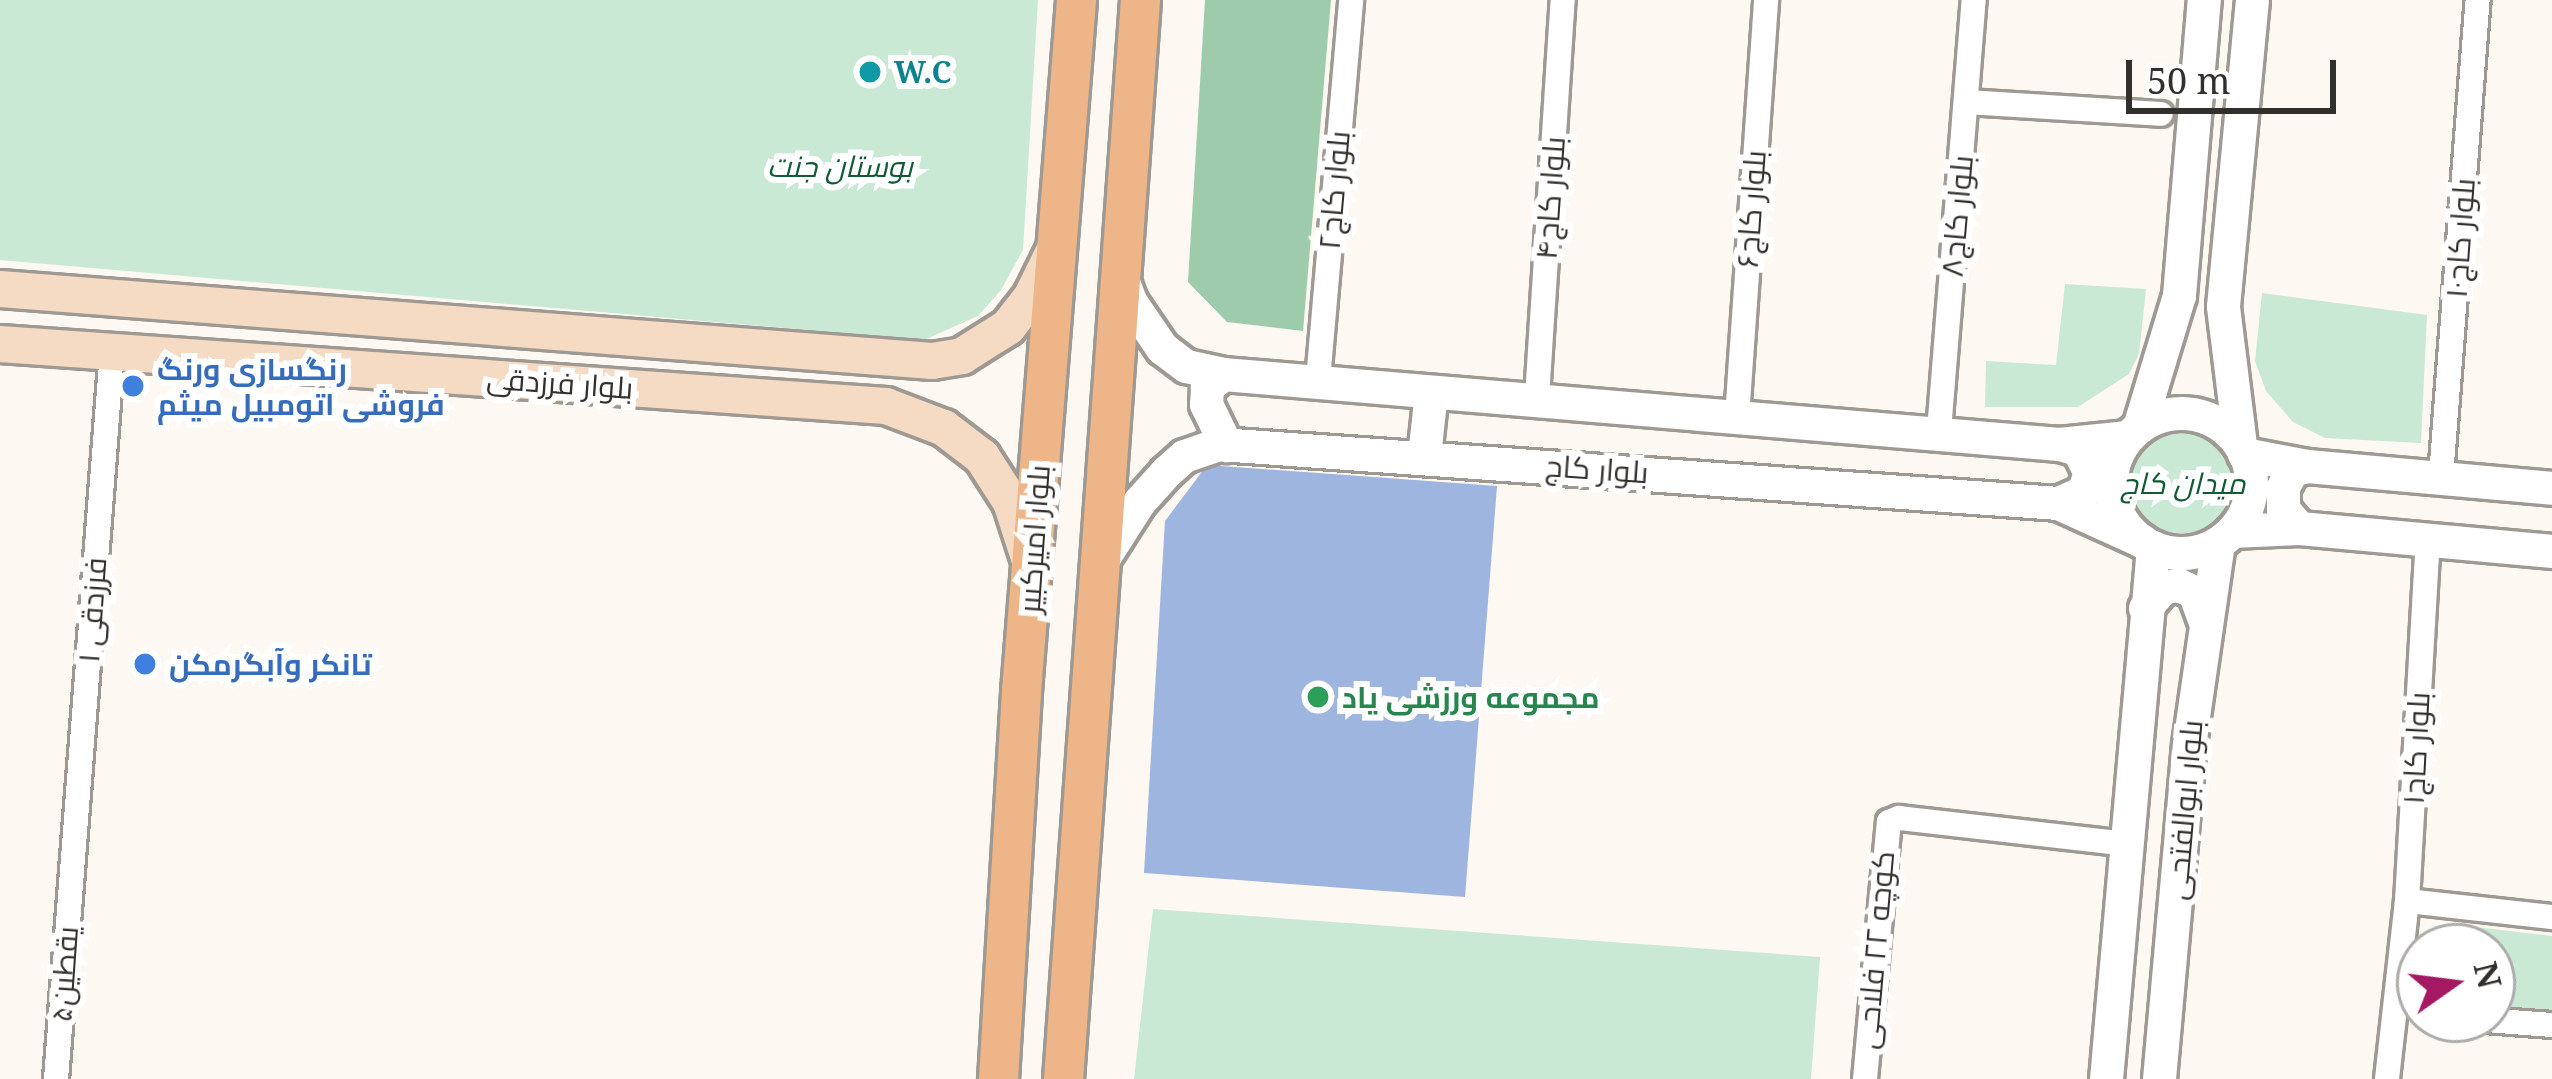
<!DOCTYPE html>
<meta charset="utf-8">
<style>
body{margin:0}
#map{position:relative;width:2552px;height:1079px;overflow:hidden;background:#fdf8f1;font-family:"Noto Serif",Cairo,serif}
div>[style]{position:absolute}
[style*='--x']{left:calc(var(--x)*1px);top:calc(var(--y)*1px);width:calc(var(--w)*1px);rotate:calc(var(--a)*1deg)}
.green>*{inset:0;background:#cae9d4}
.round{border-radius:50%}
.forest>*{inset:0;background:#9dcbac}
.water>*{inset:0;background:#9eb5df}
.roads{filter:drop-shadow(3px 0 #9e9992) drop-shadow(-3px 0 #9e9992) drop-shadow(0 3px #9e9992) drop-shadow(0 -3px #9e9992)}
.minor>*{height:24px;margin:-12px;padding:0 12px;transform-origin:12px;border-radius:12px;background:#fff}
.tertiary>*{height:33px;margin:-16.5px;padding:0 16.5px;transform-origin:16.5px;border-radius:16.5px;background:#fff}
.tertiary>.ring{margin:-16.5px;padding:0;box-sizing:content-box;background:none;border:33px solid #fff;border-radius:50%}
.secondary>*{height:36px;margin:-18px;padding:0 18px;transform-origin:18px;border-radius:18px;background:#f6dbc4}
.primary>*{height:39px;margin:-19.5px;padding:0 19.5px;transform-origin:19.5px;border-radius:19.5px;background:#eeb688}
.dots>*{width:33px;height:33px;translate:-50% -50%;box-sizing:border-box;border:6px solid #fff;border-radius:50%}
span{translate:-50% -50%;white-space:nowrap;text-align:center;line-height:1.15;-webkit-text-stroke:12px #fff;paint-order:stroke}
.culture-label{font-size:30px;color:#0d838f;font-weight:700}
.left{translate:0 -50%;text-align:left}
.park-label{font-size:30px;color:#105b34;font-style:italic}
.street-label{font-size:30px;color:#32302d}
.shop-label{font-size:30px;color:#366cbe;font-weight:700}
.leisure-label{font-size:30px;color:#27864d;font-weight:700}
.north{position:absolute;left:2396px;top:923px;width:120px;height:120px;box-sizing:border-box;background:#fff;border:3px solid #adacab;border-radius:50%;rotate:76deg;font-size:33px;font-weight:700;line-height:48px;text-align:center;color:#32302d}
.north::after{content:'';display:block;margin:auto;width:42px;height:54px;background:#a41962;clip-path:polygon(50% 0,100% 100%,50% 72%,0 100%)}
.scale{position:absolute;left:2126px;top:60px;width:210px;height:54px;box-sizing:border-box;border:6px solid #32302d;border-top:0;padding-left:15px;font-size:36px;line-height:42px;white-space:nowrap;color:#32302d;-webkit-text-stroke:9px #fff;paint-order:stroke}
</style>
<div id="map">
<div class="green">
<i style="clip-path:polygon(0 0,1038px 0,1023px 250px,1001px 290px,978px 316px,924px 340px,0 260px)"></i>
<i style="clip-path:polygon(2065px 284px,2146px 289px,2139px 354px,2129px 374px,2078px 407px,1985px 407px,1986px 361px,2056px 365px)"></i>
<i style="clip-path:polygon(2262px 293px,2427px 315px,2421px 443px,2325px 438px,2293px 422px,2266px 391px,2255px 361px)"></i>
<i class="round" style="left:2128px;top:428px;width:110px;height:110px"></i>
<i style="clip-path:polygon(1153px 909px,1820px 957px,1811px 1079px,1134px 1079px)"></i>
<i style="clip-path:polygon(2450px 924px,2552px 936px,2552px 1010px,2492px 1006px,2492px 947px,2448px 947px)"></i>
</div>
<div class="forest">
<i style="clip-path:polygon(1205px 0,1331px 0,1303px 331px,1227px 322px,1188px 282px)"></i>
</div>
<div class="water">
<i style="clip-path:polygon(1207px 465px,1497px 486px,1465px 897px,1144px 873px,1165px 521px)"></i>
</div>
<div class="roads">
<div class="minor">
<i style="--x:1966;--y:102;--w:195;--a:3.5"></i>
<i style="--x:1318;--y:380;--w:381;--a:-85"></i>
<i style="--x:1537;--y:397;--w:398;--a:-86.3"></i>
<i style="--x:1737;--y:417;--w:418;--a:-86"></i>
<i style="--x:1939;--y:431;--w:432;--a:-85.4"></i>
<i style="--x:2441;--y:476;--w:477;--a:-85.6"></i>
<i style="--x:2407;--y:901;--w:146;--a:6.3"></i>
<i style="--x:2472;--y:1019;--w:80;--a:4.3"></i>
<i style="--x:56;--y:1079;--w:730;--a:-85.6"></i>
<i style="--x:1865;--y:1079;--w:258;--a:-84.7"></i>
<i style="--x:1889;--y:822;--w:11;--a:-22"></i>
<i style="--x:1899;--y:818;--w:230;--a:6.5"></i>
<i style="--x:2387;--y:1079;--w:179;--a:-83.6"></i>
<i style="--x:2407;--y:901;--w:363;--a:-86.7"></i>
</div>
<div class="tertiary">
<i style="--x:1121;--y:276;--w:27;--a:70"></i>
<i style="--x:1130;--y:301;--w:57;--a:55.8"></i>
<i style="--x:1162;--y:348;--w:30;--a:37"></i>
<i style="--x:1186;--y:366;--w:38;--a:12"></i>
<i style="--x:1223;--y:374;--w:839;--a:4.79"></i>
<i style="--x:2059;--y:444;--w:69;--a:-5.8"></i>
<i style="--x:1223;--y:374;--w:21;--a:141"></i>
<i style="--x:1207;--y:387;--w:17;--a:93"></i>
<i style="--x:1206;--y:404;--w:46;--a:64"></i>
<i class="ring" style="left:2111px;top:413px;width:107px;height:107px"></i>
<i style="--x:2139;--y:427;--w:138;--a:-73.1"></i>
<i style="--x:2179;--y:295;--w:296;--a:-85.2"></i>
<i style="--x:2240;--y:445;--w:140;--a:-97"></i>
<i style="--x:2223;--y:306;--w:307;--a:-84.6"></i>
<i style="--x:2244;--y:454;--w:64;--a:10.8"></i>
<i style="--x:2307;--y:466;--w:246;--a:5.1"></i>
<i style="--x:1424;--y:456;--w:64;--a:-83.8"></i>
<i style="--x:2058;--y:503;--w:27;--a:-24"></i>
<i style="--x:2083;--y:492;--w:20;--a:-70"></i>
<i style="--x:2090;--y:473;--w:27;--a:-117"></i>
<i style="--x:2078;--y:449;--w:20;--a:-165"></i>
<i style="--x:2299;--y:528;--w:25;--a:-130"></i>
<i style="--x:2283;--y:509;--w:22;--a:-90"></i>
<i style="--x:2283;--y:487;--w:19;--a:-62"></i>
<i style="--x:2292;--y:470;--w:16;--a:-15"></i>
<i style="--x:2232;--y:531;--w:67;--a:-2.6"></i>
<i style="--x:2299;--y:528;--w:254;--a:5.2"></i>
<i style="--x:1100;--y:563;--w:72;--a:-57.4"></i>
<i style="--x:1139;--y:502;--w:40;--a:-48"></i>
<i style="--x:1166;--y:472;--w:24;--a:-42"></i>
<i style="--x:1184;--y:456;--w:37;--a:-19"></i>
<i style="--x:1219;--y:444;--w:841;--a:4.02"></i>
<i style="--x:2058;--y:503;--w:92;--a:24.3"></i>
<i style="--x:2145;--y:608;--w:28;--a:-49"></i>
<i style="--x:2163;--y:587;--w:16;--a:-7"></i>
<i style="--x:2179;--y:585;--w:17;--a:25"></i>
<i style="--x:2194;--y:592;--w:30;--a:70"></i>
<i style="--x:2106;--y:1079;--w:534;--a:-84.95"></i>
<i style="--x:2159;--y:1079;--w:336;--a:-84.9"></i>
<i style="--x:2189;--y:744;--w:203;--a:-81.8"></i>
</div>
<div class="secondary">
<i style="--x:0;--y:289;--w:935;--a:4.42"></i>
<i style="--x:932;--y:361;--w:30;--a:-9"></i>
<i style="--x:962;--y:356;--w:54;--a:-32.2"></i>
<i style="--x:1008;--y:327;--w:39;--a:-52"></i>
<i style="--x:1032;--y:296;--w:50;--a:-63.9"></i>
<i style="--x:0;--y:344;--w:888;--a:4"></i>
<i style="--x:886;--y:406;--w:62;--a:20.8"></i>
<i style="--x:944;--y:428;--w:48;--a:37.3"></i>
<i style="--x:982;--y:457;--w:54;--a:57.2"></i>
<i style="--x:1011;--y:502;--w:62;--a:72.1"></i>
</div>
<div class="primary">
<i style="--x:998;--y:1079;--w:389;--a:-86.6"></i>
<i style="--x:1021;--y:691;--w:693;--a:-85.45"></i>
<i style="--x:1063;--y:1079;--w:1082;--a:-85.92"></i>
</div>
</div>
<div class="dots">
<i style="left:870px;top:72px;background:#0f9aa8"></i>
<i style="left:133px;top:386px;background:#3f7fe0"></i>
<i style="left:145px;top:664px;background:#3f7fe0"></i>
<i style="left:1318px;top:697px;background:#2e9e5b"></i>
</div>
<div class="culture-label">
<span class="left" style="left:894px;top:72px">W.C</span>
</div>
<div class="park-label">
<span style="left:840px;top:166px">بوستان جنت</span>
<span style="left:2183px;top:483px">میدان کاج</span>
</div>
<div class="street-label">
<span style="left:1334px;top:190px;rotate:-85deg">بلوار کاج۲</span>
<span style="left:1550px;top:198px;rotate:-86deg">بلوار کاج۴</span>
<span style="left:1751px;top:209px;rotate:-86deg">بلوار کاج۶</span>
<span style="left:1957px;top:216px;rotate:-85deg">بلوار کاج۸</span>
<span style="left:2460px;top:238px;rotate:-86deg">بلوار کاج۱۰</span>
<span style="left:560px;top:383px;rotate:4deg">بلوار فرزدقی</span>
<span style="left:1597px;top:469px;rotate:4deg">بلوار کاج</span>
<span style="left:1034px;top:539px;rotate:-86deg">بلوار امیرکبیر</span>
<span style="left:92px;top:610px;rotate:-86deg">فرزدقی ۱</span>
<span style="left:2416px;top:748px;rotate:-87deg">بلوار کاج۱</span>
<span style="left:2184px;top:810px;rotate:-85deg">بلوار ابوالفتحی</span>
<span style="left:1875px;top:950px;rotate:-85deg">کوچه ۲۲ فلاحی</span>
<span style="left:64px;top:974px;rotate:-86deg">یقطین۵</span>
</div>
<div class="shop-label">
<span class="left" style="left:157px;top:386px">رنگسازی ورنگ<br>فروشی اتومبیل میثم</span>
<span class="left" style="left:169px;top:664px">تانکر وآبگرمکن</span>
</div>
<div class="leisure-label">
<span class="left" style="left:1342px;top:697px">مجموعه ورزشی یاد</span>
</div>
<div class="north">N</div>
<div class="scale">50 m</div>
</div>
